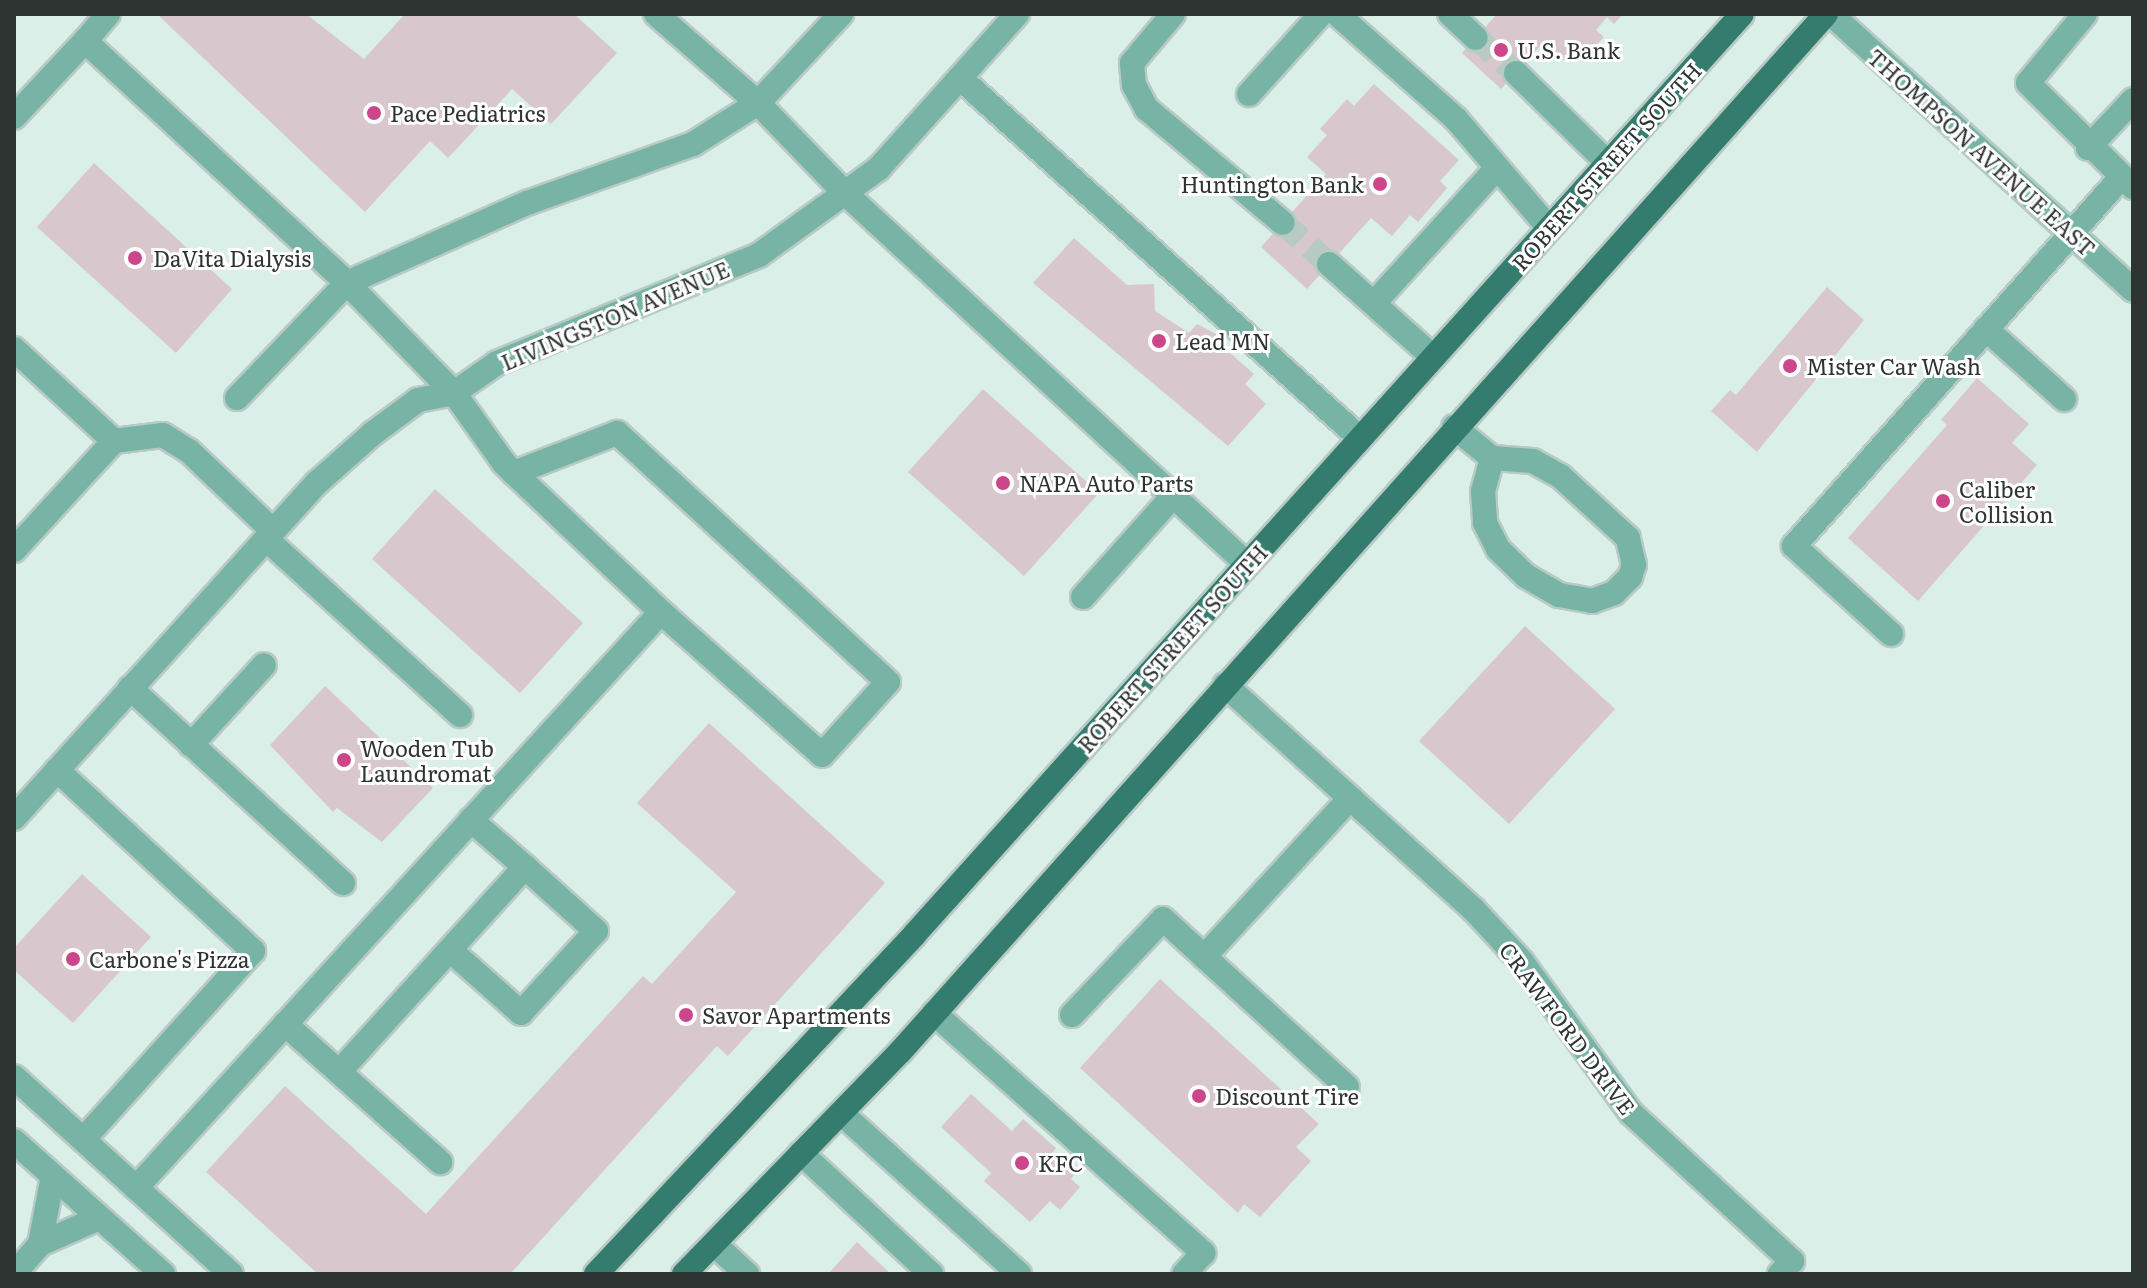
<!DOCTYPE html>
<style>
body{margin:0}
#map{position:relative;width:2147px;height:1288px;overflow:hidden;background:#dbefe9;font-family:Literata,serif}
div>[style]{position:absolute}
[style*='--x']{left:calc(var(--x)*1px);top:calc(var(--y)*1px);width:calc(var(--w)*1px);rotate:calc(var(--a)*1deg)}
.building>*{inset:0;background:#d8c7cd}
.minor-tunnel>*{height:24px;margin-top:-12px;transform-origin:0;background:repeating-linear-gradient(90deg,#b8cac4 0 24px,transparent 0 36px)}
.roads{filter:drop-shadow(2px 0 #b8cac4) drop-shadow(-2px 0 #b8cac4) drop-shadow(0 2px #b8cac4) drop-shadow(0 -2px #b8cac4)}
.minor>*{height:24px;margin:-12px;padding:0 12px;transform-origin:12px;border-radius:12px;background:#77b4a6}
.major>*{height:24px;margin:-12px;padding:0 12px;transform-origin:12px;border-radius:12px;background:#347c6e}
.dots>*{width:22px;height:22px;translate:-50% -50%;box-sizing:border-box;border:4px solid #fff;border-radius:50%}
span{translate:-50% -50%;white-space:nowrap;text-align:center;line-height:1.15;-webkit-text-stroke:6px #fff;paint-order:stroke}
.poi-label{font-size:22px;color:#2d3432}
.left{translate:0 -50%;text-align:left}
.right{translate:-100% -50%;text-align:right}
.street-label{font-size:22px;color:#2d3432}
.frame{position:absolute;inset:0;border:16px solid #2d3432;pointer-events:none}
</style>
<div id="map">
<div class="building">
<i style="clip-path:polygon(157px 14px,306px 14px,364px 59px,405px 14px,574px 14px,617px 53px,551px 124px,512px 89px,448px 158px,430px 141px,365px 212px)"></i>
<i style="clip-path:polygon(1497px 14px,1623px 14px,1614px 24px,1607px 17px,1596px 30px,1604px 37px,1586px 56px,1576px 47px,1564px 61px,1544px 42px,1501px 89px,1462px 53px)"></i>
<i style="clip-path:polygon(1374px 84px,1459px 160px,1440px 181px,1447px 188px,1418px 222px,1410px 215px,1392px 236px,1371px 218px,1307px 289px,1261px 247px,1326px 174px,1307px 157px,1327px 135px,1320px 129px,1347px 99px,1354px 106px)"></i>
<i style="clip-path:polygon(94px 163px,232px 289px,176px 353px,37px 227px)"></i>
<i style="clip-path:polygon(1074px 238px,1127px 285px,1154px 284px,1155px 311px,1189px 333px,1197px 324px,1220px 336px,1221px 345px,1254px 374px,1245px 384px,1266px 404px,1228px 446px,1033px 283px)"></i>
<i style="clip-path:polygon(1827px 287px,1864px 320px,1757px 452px,1711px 411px,1730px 390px,1736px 395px)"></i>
<i style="clip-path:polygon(1977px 378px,2029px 424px,2012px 443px,2037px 465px,1918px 601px,1848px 538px,1947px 425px,1941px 420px)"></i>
<i style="clip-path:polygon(983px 389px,1099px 493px,1024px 576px,908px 472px)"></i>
<i style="clip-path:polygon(435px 489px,583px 623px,520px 693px,372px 559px)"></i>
<i style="clip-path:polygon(1525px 626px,1615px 709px,1509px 824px,1419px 741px)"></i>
<i style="clip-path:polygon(325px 686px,433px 788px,382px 842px,337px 808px,333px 812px,270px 745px)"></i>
<i style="clip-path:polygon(709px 723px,885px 883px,728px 1056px,717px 1046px,510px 1274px,318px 1274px,206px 1172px,285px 1086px,426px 1214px,643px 976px,652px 984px,736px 892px,637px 803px)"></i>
<i style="clip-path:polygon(82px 874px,151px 937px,73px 1023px,14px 970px,14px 948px)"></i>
<i style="clip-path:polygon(1160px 979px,1319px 1124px,1296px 1147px,1311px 1161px,1260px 1217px,1244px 1204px,1238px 1213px,1080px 1068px)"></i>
<i style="clip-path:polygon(971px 1094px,1012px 1131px,1023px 1119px,1056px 1148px,1052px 1153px,1075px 1174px,1071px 1179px,1080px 1187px,1060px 1210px,1050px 1201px,1030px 1222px,984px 1181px,991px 1173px,941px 1127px)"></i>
<i style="clip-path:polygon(857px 1242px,891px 1274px,828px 1274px)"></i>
</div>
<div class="minor-tunnel">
<i style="--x:1476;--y:38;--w:53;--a:41.2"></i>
<i style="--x:1283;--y:223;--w:62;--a:41.7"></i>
</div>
<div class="roads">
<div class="minor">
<i style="--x:108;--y:14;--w:35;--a:130"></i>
<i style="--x:85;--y:41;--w:357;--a:42.7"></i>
<i style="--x:347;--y:283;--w:197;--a:-24"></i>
<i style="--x:527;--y:203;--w:176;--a:-19.6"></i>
<i style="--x:693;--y:144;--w:77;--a:-32.2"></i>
<i style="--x:758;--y:103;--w:127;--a:46"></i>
<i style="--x:846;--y:194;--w:546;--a:42.7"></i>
<i style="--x:656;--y:14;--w:135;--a:41.1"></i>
<i style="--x:758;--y:103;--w:122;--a:-47"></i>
<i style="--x:1173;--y:14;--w:64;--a:129.9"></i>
<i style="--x:1132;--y:63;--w:22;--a:85"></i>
<i style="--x:1134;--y:85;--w:27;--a:62"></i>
<i style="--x:1147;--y:109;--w:177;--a:40"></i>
<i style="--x:1337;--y:14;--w:159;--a:41.4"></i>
<i style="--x:1456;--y:119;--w:143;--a:49.5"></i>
<i style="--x:1450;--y:14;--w:35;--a:43"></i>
<i style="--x:1831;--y:14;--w:409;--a:42.4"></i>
<i style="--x:2085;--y:14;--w:89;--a:129.6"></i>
<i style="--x:2028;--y:83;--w:148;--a:44.7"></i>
<i style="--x:1516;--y:73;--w:129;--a:44.4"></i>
<i style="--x:960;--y:78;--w:538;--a:41.99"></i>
<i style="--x:1249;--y:94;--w:108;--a:-48"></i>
<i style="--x:14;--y:117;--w:104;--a:-46.9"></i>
<i style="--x:2088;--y:148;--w:66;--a:-46.8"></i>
<i style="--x:1329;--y:264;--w:140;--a:41.8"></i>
<i style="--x:1375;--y:302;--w:181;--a:-47.7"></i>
<i style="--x:1986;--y:329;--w:105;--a:41.9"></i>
<i style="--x:14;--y:349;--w:136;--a:42.6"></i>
<i style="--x:114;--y:441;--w:148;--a:132.5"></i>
<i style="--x:237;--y:398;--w:159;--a:-46.3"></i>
<i style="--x:347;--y:283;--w:153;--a:45.8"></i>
<i style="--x:454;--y:393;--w:86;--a:54.5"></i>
<i style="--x:504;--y:463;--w:14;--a:45"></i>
<i style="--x:514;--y:473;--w:202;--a:43.4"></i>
<i style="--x:661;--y:612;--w:215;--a:41.6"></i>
<i style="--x:822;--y:755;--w:98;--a:-47.9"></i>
<i style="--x:888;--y:682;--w:368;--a:-137.4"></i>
<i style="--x:617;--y:433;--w:110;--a:158.8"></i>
<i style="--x:1454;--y:427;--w:49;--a:39.2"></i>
<i style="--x:1492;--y:458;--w:34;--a:105"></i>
<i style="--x:1483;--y:491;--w:32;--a:86"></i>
<i style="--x:1485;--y:523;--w:29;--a:63"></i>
<i style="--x:1498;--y:549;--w:39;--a:44"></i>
<i style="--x:1526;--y:576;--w:38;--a:30"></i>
<i style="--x:1559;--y:595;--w:34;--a:10"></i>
<i style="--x:1592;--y:601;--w:23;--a:-20"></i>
<i style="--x:1614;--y:593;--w:23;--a:-45"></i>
<i style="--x:1630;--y:577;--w:13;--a:-72"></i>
<i style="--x:1634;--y:565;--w:28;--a:-103"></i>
<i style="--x:1628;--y:538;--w:92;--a:-137.6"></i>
<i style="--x:1560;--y:476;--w:31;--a:-151"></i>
<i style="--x:1533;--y:461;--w:41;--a:-175.8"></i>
<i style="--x:114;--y:441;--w:49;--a:-7"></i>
<i style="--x:163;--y:435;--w:31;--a:32"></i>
<i style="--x:189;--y:451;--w:116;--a:43.6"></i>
<i style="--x:266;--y:539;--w:262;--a:42.2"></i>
<i style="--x:1083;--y:597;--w:135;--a:-48.3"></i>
<i style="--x:1891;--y:634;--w:131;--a:-137.8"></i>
<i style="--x:1794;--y:546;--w:494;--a:-48.4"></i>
<i style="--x:1225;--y:685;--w:336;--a:42.1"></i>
<i style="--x:1474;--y:910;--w:71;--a:47.3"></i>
<i style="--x:1522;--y:962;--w:186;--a:54.2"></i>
<i style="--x:1631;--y:1113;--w:219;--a:42.6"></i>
<i style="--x:1792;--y:1261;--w:18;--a:133"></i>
<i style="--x:130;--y:688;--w:289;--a:42.5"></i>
<i style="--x:191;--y:745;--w:108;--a:-47.6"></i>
<i style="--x:57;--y:770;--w:267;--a:42.7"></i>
<i style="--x:253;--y:951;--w:254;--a:132"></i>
<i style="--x:14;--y:818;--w:453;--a:-47.9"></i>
<i style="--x:318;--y:482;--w:72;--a:-41.6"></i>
<i style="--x:372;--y:434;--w:57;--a:-36.5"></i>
<i style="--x:418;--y:400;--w:37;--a:-11"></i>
<i style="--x:454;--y:393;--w:52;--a:-34.9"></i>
<i style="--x:497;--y:363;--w:283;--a:-22.4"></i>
<i style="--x:759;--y:255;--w:147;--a:-35.9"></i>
<i style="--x:878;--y:169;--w:208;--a:-48.1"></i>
<i style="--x:450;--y:950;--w:95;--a:41.6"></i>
<i style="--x:521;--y:1013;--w:111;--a:-47.6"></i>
<i style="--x:596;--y:931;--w:96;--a:-138"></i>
<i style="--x:1204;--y:957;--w:216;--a:-47.4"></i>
<i style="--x:934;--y:1013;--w:361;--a:41.7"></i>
<i style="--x:1203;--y:1253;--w:28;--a:132"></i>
<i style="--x:1072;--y:1015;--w:132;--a:-46.5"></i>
<i style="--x:1163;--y:919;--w:249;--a:42.4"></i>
<i style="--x:285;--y:1024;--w:208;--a:41.7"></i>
<i style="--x:339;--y:1072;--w:277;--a:-47.8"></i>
<i style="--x:525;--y:867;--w:72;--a:-139"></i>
<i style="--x:14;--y:1077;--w:293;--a:42.2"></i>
<i style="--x:841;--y:1113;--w:240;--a:42.1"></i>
<i style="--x:14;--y:1141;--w:200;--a:41.8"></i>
<i style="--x:801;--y:1153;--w:178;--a:42.9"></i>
<i style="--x:136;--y:1188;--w:779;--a:-47.65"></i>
<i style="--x:40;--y:1244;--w:69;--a:-79.2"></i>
<i style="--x:714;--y:1244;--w:45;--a:42.3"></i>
<i style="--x:14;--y:1274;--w:40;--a:-49"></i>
<i style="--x:40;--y:1244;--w:64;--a:-23.8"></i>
</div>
<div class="major">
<i style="--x:596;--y:1274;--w:465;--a:-46.8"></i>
<i style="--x:914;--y:935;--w:1238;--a:-48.04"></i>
<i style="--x:684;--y:1274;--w:310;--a:-45.8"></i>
<i style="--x:900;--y:1052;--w:1391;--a:-48.26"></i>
</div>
</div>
<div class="dots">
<i style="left:1501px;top:50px;background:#cc4789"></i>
<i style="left:374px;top:113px;background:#cc4789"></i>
<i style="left:1380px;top:184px;background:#cc4789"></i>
<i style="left:135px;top:258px;background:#cc4789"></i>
<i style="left:1159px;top:341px;background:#cc4789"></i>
<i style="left:1790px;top:366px;background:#cc4789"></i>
<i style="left:1003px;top:483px;background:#cc4789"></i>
<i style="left:1943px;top:501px;background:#cc4789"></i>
<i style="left:344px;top:760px;background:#cc4789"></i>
<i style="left:73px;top:959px;background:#cc4789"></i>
<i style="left:686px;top:1015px;background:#cc4789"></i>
<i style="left:1199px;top:1096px;background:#cc4789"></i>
<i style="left:1022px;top:1163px;background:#cc4789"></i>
</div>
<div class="poi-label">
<span class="left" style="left:1517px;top:50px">U.S. Bank</span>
<span class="left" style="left:390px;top:113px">Pace Pediatrics</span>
<span class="right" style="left:1364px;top:184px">Huntington Bank</span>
<span class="left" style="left:153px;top:258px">DaVita Dialysis</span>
<span class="left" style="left:1175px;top:341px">Lead MN</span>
<span class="left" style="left:1806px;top:366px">Mister Car Wash</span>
<span class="left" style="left:1019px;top:483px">NAPA Auto Parts</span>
<span class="left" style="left:1959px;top:501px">Caliber<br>Collision</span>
<span class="left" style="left:360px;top:760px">Wooden Tub<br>Laundromat</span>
<span class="left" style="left:89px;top:959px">Carbone's Pizza</span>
<span class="left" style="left:702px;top:1015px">Savor Apartments</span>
<span class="left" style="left:1215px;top:1096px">Discount Tire</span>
<span class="left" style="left:1038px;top:1163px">KFC</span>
</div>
<div class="street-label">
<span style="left:1982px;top:152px;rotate:42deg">THOMPSON AVENUE EAST</span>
<span style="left:1606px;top:166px;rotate:-48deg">ROBERT STREET SOUTH</span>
<span style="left:615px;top:315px;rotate:-23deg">LIVINGSTON AVENUE</span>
<span style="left:1172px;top:648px;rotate:-48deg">ROBERT STREET SOUTH</span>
<span style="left:1568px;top:1028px;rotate:53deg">CRAWFORD DRIVE</span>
</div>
<div class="frame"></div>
</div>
